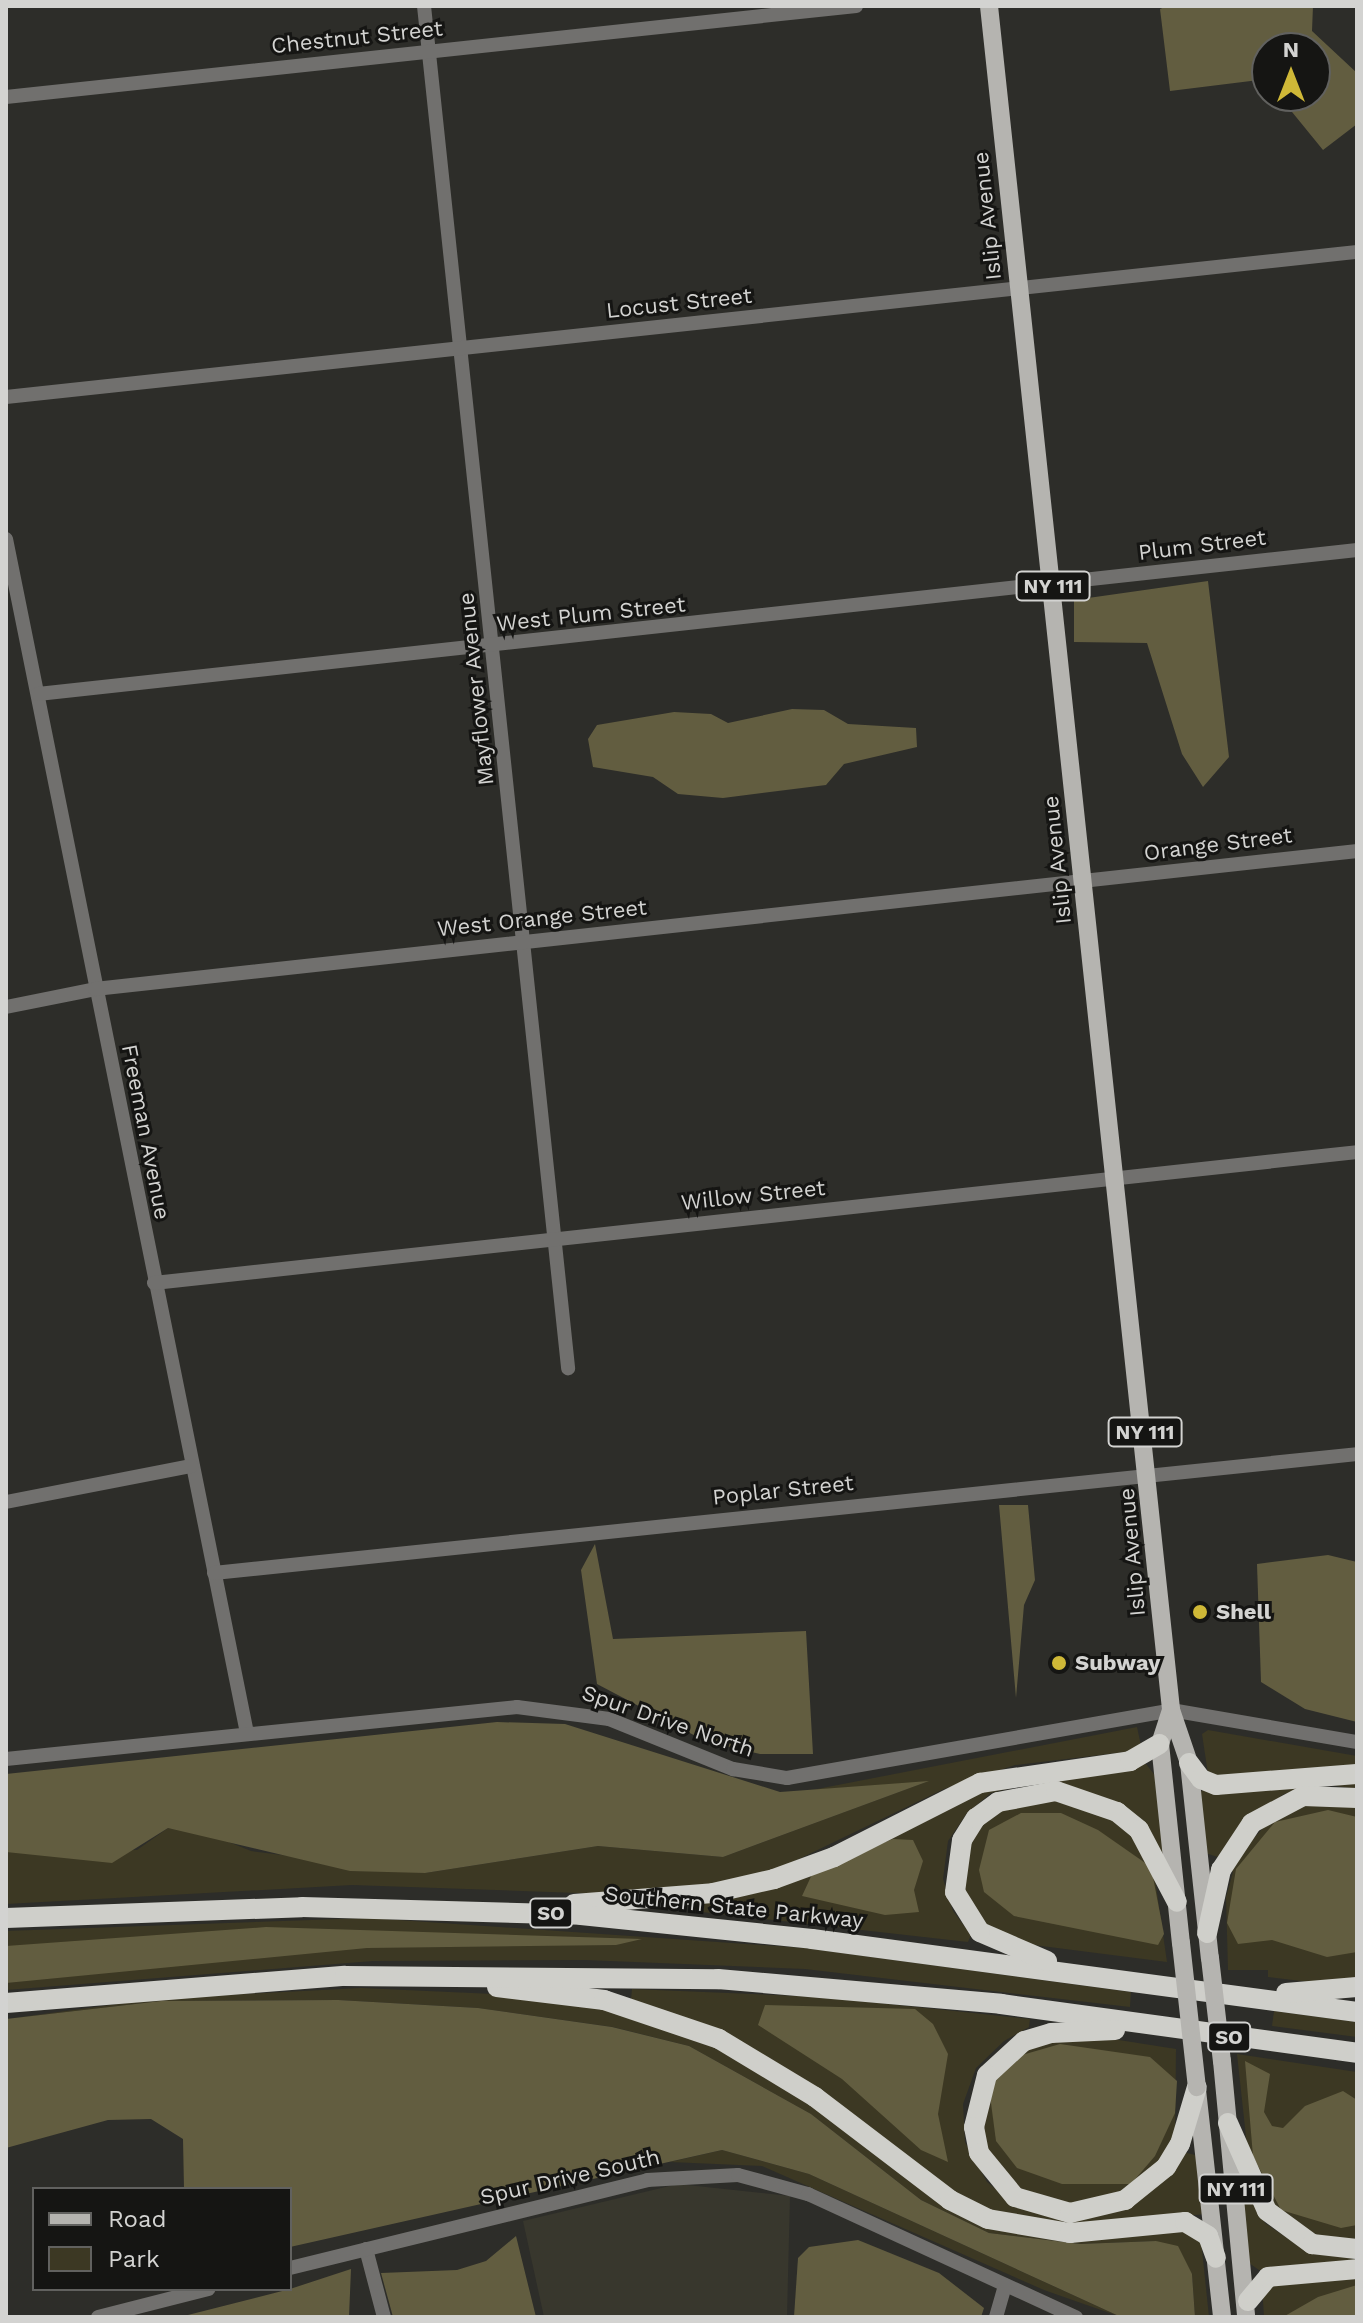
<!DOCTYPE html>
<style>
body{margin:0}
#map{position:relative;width:1363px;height:2323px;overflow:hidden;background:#2d2d29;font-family:"Work Sans",sans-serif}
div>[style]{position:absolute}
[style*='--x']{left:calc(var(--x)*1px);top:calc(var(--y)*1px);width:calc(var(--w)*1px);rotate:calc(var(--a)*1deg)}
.built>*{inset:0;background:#38372d}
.green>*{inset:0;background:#3c3823}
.forest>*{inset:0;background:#625d40}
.minor>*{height:14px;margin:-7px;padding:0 7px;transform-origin:7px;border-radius:7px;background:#71706e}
.major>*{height:18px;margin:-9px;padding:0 9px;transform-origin:9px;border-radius:9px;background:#b5b4b0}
.highway>*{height:20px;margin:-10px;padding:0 10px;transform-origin:10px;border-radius:10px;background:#cfcfca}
.major-bridge>*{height:18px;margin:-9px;padding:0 9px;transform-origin:9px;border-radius:9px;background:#b5b4b0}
.dots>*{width:22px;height:22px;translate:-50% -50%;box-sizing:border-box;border:4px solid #151513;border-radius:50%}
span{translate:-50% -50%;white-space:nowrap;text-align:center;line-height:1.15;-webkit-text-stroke:6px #151513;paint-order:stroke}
.shield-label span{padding:2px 6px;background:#151513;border:2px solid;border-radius:6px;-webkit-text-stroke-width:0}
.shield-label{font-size:20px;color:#d3d3d1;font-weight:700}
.street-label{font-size:22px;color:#d3d3d1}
.poi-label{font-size:22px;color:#d3d3d1;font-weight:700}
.left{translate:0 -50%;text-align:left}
.frame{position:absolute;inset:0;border:8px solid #d3d3d1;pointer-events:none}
.legend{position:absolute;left:32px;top:2187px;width:260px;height:104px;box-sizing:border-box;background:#151513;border:2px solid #61615f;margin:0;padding:10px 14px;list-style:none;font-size:24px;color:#d3d3d1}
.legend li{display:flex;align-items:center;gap:16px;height:40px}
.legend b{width:40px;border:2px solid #61615f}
.north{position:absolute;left:1251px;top:32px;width:80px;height:80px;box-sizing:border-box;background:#151513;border:2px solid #61615f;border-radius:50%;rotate:0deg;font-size:22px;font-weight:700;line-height:32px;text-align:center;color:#d3d3d1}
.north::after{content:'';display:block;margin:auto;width:28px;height:36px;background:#cfb837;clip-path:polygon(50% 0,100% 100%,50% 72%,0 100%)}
</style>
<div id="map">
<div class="built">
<i style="clip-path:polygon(678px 2184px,790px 2196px,787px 2317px,544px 2317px,523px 2221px)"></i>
</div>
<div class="green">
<i style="clip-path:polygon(1137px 1727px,1142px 1750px,1015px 1765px,944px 1789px,774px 1871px,687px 1890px,606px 1894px,352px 1885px,6px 1904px,6px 1852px,137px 1850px,168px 1828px,204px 1832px,251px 1851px,425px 1873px,598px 1846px,723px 1857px,926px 1782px,812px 1790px)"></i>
<i style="clip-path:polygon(1208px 1730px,1357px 1756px,1357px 1766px,1218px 1777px,1208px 1774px,1202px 1734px)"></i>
<i style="clip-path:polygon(1146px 1764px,1157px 1778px,1170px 1877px,1126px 1807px,1065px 1784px,1031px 1783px,991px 1793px,967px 1813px,948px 1841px,943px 1879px,953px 1911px,971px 1935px,968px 1942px,693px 1911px,693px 1901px,962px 1797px,1028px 1777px)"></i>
<i style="clip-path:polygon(1357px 1779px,1357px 1789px,1322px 1784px,1284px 1794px,1241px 1823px,1218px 1857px,1205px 1853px,1197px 1794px,1206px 1788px)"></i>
<i style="clip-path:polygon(1058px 1796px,1099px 1809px,1128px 1829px,1155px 1879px,1167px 1962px,1018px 1943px,987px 1929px,966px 1906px,961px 1852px,979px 1821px,1013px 1800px)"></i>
<i style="clip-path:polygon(1309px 1801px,1357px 1806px,1357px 1979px,1318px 1983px,1268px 1977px,1268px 1970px,1228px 1970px,1226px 1897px,1233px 1872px,1228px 1867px,1273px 1817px)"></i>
<i style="clip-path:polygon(369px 1918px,805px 1948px,1131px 1992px,1130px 2007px,805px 1969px,585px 1960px,373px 1961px,6px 1990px,6px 1931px)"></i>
<i style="clip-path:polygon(361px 1988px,536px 1996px,621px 2011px,692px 2034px,775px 2078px,980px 2222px,1187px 2228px,1201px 2240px,1209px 2317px,1195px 2317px,1192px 2274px,1156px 2241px,1080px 2244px,989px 2233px,921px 2200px,811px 2114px,689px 2046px,613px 2027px,478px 2008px,338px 2000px,161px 2001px,6px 2019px,163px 1998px)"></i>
<i style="clip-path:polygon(632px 1989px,822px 1997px,1030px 2019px,1029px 2027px,1004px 2041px,976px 2068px,963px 2104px,965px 2142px,987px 2182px,1018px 2207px,1092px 2217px,1183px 2152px,1199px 2156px,1206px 2214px,1082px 2225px,1001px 2215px,950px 2192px,710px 2027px,631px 1999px)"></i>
<i style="clip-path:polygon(1274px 2011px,1357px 2022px,1357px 2037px,1272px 2026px)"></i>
<i style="clip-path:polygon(1081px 2034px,1176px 2049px,1175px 2139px,1150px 2174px,1102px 2203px,1046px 2203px,1009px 2185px,984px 2151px,978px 2116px,1013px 2052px)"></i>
<i style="clip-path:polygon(1237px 2054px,1357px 2072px,1357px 2240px,1328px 2241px,1274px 2211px,1248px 2155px)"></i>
<i style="clip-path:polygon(722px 2150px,809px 2174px,1121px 2317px,1044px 2290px,762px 2166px,670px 2162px)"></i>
<i style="clip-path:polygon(1248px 2196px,1265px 2223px,1293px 2242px,1357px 2260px,1259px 2270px,1249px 2263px,1241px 2199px)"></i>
<i style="clip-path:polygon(1357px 2273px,1357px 2317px,1264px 2317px,1262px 2286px)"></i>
</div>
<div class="forest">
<i style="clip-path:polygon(1167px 6px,1313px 6px,1312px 31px,1357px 73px,1357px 124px,1323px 150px,1279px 96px,1315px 96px,1315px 48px,1267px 48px,1267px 79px,1170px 91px,1160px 9px)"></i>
<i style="clip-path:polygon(1208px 581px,1229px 757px,1203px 787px,1182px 754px,1147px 643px,1074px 642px,1074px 600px)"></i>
<i style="clip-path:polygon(792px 709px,824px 710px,848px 724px,916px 728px,917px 747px,844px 764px,826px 785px,723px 798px,678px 794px,653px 777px,593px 767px,588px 739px,597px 725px,674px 712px,711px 714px,728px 723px)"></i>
<i style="clip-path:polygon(999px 1505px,1028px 1505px,1035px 1580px,1024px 1605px,1016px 1698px)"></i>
<i style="clip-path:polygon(595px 1544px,613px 1639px,806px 1631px,813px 1754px,760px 1754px,705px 1741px,597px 1684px,581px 1570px)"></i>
<i style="clip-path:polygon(1328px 1555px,1357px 1562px,1357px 1722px,1305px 1709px,1261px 1682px,1257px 1564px)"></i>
<i style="clip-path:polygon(497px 1722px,565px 1724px,780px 1792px,929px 1781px,723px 1857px,598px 1846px,425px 1873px,350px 1871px,168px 1828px,112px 1863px,6px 1852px,6px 1774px)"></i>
<i style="clip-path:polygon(1328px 1810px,1357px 1817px,1357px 1952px,1327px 1957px,1272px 1940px,1238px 1944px,1227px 1923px,1236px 1869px,1275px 1822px)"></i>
<i style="clip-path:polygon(1021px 1813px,1061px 1813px,1098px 1830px,1151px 1867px,1164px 1934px,1158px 1945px,1014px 1916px,984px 1892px,979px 1870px,989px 1830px)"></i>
<i style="clip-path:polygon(893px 1839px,913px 1840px,923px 1861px,914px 1890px,919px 1912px,885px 1915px,802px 1896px,814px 1870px)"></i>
<i style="clip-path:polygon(266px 1927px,642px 1939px,616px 1945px,367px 1948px,6px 1983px,6px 1946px)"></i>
<i style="clip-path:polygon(338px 2000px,478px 2008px,612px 2027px,689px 2046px,811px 2114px,921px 2200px,989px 2233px,1080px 2244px,1156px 2241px,1178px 2246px,1192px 2274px,1195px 2317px,1121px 2317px,809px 2174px,722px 2150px,290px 2247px,290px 2189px,184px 2189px,183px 2139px,151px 2119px,108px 2120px,6px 2148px,6px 2019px,161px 2001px)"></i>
<i style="clip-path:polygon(765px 2005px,915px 2009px,933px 2024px,948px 2054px,938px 2114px,948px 2162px,921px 2150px,842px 2079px,758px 2025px)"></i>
<i style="clip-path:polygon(1060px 2044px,1150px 2057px,1177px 2081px,1175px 2113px,1155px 2156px,1131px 2184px,1062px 2184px,1017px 2168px,996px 2141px,989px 2088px,1012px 2058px)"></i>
<i style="clip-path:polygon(1245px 2061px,1270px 2074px,1264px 2112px,1272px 2126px,1283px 2128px,1305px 2106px,1343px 2091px,1357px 2100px,1357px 2225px,1341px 2228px,1281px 2210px,1253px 2156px)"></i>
<i style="clip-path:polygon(516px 2236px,536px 2317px,393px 2317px,381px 2273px,457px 2270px,486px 2261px)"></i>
<i style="clip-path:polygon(858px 2240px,939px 2273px,984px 2308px,981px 2317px,794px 2317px,798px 2258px,809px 2247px)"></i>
<i style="clip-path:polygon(351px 2269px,349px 2317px,180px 2317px,290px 2289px)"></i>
<i style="clip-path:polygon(1357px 2285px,1357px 2317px,1283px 2317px,1318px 2297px)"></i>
</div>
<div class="minor">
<i style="--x:424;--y:6;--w:1370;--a:83.96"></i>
<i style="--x:6;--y:97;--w:855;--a:-6.11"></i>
<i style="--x:6;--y:397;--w:1359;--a:-6.13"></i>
<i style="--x:6;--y:539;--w:1218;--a:78.59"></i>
<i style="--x:38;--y:694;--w:1327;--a:-6.23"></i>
<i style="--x:6;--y:1007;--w:91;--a:-11.4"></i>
<i style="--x:95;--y:989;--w:1270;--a:-6.24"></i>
<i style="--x:154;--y:1283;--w:1210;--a:-6.21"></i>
<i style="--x:6;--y:1502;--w:189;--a:-11"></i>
<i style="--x:214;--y:1573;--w:1149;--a:-5.94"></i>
<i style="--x:6;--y:1759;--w:514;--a:-5.81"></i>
<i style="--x:517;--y:1707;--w:93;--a:7.4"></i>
<i style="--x:609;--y:1719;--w:134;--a:22"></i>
<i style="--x:733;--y:1769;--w:55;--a:9.5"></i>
<i style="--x:787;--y:1778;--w:390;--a:-10"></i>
<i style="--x:1171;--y:1710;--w:189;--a:9.8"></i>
<i style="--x:366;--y:2249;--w:70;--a:75.2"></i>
<i style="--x:290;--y:2268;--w:368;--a:-13.8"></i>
<i style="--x:647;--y:2180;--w:91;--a:-3.1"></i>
<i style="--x:738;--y:2175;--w:73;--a:15.2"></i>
<i style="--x:808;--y:2194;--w:295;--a:24.7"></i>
<i style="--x:98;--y:2317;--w:114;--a:-14.3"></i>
<i style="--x:996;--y:2317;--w:33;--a:-74"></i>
</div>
<div class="major">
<i style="--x:989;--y:6;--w:1714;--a:83.9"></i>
<i style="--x:1171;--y:1710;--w:56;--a:71.2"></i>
<i style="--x:1189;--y:1763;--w:196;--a:83.9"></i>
<i style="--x:1171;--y:1710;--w:36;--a:108"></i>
<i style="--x:1160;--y:1744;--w:200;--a:84"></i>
<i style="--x:1222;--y:2061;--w:257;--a:84.6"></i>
<i style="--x:1197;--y:2090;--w:228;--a:83.7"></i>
</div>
<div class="highway">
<i style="--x:1189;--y:1763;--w:20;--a:53"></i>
<i style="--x:1201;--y:1779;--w:16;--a:22"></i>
<i style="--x:1216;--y:1785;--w:141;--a:-4.5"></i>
<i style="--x:574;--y:1904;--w:139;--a:-4.5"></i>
<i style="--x:713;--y:1893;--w:63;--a:-12.9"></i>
<i style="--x:774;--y:1879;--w:64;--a:-20.1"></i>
<i style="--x:834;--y:1857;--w:164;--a:-26.9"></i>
<i style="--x:980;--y:1783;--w:152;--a:-8.3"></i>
<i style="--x:1130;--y:1761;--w:34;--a:-30"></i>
<i style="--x:6;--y:1918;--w:296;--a:-2.1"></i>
<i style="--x:302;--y:1907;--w:279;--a:1.6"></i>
<i style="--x:581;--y:1915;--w:232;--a:5.9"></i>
<i style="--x:812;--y:1939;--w:550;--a:7.63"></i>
<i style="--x:1207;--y:1933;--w:65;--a:-77.5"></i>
<i style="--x:1221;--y:1870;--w:56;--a:-56.6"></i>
<i style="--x:1252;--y:1823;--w:58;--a:-27.9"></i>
<i style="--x:1303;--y:1796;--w:54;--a:2.1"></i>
<i style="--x:1047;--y:1961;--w:73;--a:-156.6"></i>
<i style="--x:980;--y:1932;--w:47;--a:-122"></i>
<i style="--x:955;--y:1892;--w:52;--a:-82.3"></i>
<i style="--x:962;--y:1840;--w:26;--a:-58"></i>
<i style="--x:976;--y:1818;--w:27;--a:-36"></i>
<i style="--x:998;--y:1802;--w:59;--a:-10.7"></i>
<i style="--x:1056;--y:1791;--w:65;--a:19"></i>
<i style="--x:1117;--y:1812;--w:28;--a:39"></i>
<i style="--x:1139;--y:1830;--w:81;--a:62.2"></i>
<i style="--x:497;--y:1987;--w:108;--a:6.9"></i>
<i style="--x:604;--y:2000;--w:121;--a:18.7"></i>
<i style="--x:719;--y:2039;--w:112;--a:31.1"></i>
<i style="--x:815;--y:2097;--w:170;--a:37.3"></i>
<i style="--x:950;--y:2200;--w:42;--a:26.6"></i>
<i style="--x:988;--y:2219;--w:83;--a:9.7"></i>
<i style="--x:1070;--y:2233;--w:116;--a:-5.5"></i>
<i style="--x:1185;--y:2222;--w:27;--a:31"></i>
<i style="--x:1208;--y:2236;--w:23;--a:70"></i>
<i style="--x:1286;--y:1993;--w:71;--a:-4.8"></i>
<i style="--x:6;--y:2003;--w:340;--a:-4.6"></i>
<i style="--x:345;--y:1976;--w:373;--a:0.5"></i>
<i style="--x:718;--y:1979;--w:284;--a:5"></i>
<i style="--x:1001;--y:2004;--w:359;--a:7.8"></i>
<i style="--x:1115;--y:2030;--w:64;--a:177.3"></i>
<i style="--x:1051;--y:2033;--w:28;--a:163"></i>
<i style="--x:1024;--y:2041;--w:50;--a:137.4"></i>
<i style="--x:987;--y:2075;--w:54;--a:104"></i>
<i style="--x:974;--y:2127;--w:26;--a:79"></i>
<i style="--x:979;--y:2153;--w:57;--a:50.7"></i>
<i style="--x:1015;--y:2197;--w:57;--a:16.2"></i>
<i style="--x:1070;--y:2213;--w:57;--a:-13.3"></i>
<i style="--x:1125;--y:2200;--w:53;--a:-38.8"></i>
<i style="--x:1166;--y:2167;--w:27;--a:-59"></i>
<i style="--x:1180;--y:2144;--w:59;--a:-73.4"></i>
<i style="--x:1228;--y:2123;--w:96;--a:66.1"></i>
<i style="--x:1267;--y:2211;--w:56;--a:36.3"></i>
<i style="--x:1312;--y:2244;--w:45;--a:6.3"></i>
<i style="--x:1248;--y:2301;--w:31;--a:-50"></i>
<i style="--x:1268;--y:2277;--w:89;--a:-5.1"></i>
</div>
<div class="major-bridge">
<i style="--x:1181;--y:1943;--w:145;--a:83.7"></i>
<i style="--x:1210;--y:1958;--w:104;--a:83.4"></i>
</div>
<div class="dots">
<i style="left:1200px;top:1612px;background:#cfb837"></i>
<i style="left:1059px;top:1663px;background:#cfb837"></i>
</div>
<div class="shield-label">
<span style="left:1053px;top:586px">NY 111</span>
<span style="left:1145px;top:1432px">NY 111</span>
<span style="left:551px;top:1913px">SO</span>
<span style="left:1229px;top:2037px">SO</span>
<span style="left:1236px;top:2189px">NY 111</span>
</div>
<div class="street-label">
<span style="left:357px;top:37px;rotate:-6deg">Chestnut Street</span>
<span style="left:987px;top:216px;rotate:-96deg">Islip Avenue</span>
<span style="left:679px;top:303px;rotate:-6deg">Locust Street</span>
<span style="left:1202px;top:545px;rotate:-7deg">Plum Street</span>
<span style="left:591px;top:614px;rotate:-6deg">West Plum Street</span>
<span style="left:476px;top:689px;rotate:-96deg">Mayflower Avenue</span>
<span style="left:1218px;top:844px;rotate:-7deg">Orange Street</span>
<span style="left:1057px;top:860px;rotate:-96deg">Islip Avenue</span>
<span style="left:542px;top:918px;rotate:-6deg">West Orange Street</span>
<span style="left:146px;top:1132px;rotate:79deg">Freeman Avenue</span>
<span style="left:753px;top:1195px;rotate:-6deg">Willow Street</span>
<span style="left:783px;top:1490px;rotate:-6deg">Poplar Street</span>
<span style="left:1132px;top:1552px;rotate:-95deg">Islip Avenue</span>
<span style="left:668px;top:1721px;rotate:19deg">Spur Drive North</span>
<span style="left:734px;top:1907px;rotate:6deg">Southern State Parkway</span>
<span style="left:570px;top:2177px;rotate:-13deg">Spur Drive South</span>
</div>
<div class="poi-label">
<span class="left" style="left:1216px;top:1612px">Shell</span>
<span class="left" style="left:1075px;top:1663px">Subway</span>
</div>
<div class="frame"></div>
<ul class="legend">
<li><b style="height:10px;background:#b5b4b0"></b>Road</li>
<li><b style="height:22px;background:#3c3823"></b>Park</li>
</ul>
<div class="north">N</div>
</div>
